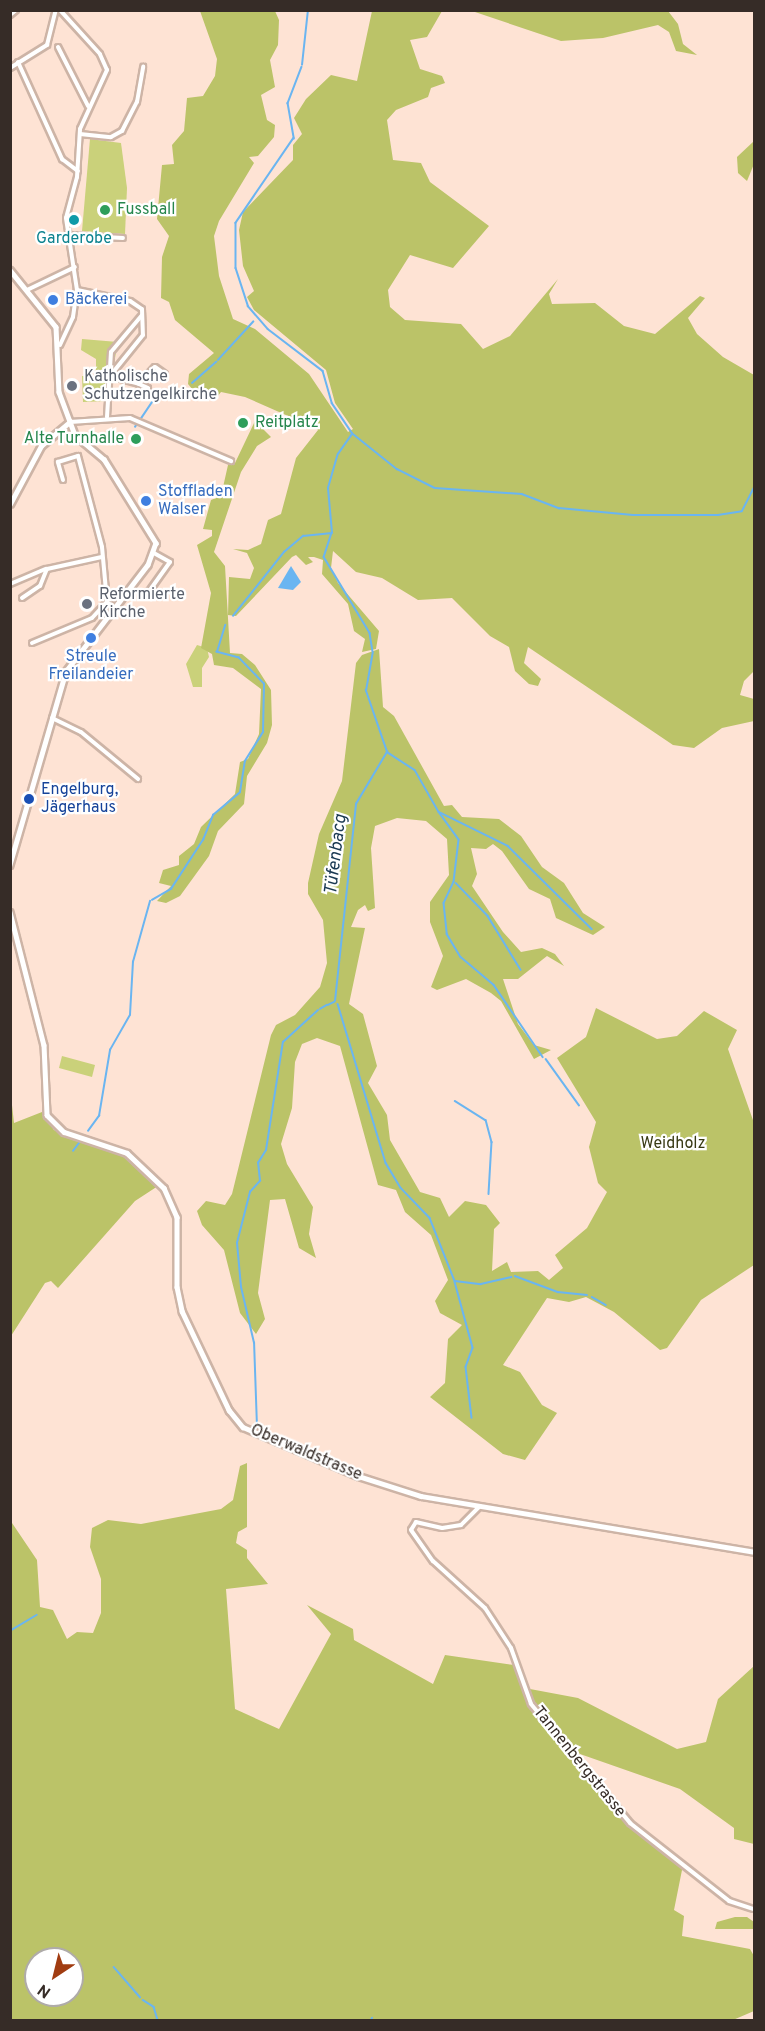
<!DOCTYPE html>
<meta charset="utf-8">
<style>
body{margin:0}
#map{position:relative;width:765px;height:2031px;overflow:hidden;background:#fee3d4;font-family:Overpass,sans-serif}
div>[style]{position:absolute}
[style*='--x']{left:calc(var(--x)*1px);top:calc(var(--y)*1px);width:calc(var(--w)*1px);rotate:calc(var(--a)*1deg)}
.green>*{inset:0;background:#cad17a}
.forest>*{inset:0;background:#bbc368}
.water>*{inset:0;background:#6ab5f1}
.stream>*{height:1.5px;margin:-0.75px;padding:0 0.75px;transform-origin:0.75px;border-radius:0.75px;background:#6ab5f1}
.roads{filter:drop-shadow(2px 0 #cdb4a6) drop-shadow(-2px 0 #cdb4a6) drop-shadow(0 2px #cdb4a6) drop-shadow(0 -2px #cdb4a6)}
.minor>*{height:4px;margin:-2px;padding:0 2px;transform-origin:2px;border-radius:2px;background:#fff}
.tertiary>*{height:4.5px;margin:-2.25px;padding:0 2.25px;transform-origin:2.25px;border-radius:2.25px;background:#fff}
.dots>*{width:16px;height:16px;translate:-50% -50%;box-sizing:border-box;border:3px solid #fff;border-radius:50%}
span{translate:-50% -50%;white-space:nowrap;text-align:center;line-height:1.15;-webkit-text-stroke:4.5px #fff;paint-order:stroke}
.leisure-label{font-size:16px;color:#27864d}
.left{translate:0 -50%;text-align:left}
.right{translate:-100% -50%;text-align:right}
.culture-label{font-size:16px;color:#0d838f}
.shop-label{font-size:16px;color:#366cbe}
.worship-label{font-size:16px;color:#5b616d}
.transit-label{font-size:16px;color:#164399}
.park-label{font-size:16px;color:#383a14}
.street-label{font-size:16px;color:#362c27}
.water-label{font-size:18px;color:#1a3952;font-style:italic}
.frame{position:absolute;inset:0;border:12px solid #362c27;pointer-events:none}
.north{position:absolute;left:24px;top:1947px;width:60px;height:60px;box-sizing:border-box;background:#fff;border:2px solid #afaba9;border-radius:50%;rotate:215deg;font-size:16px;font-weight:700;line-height:24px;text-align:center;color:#362c27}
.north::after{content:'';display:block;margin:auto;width:21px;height:27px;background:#a13c11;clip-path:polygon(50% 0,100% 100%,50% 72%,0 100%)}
</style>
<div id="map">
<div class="green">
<i style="clip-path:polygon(90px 139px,121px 143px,127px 188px,125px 234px,82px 231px)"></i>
<i style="clip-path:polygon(82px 339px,118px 342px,107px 401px,83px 402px,82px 376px,95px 377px,96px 369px,96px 359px,81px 350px)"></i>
<i style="clip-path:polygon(197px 645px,207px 648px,209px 657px,202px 668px,202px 687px,193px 687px,186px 664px)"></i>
<i style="clip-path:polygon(62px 1056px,95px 1065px,92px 1077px,59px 1068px)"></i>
</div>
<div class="forest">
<i style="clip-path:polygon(200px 11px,275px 11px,279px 20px,278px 45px,270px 60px,275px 87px,261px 95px,267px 120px,275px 125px,274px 137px,258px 156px,249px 157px,254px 163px,219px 221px,214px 236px,219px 276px,233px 319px,255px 329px,309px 374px,348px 432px,353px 429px,335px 403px,326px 370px,254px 310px,247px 297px,254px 291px,243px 266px,239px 230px,243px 212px,293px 160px,293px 145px,302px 134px,294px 118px,306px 99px,331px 75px,357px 81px,372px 11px,442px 11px,427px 37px,410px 40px,420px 69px,442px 76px,445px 83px,431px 88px,428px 97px,396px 110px,387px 120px,393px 160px,421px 163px,430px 182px,489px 226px,453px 268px,410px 255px,388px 290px,390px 307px,405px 320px,461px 324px,483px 349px,510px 336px,558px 279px,549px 294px,552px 304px,595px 303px,624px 326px,655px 334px,700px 296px,705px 298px,688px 318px,697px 334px,723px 357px,754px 375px,754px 671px,744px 681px,740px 695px,754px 699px,754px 721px,722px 728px,694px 748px,673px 745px,528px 647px,524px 663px,541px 679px,538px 686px,529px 684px,515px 671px,509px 647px,490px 636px,452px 598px,418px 600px,382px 578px,356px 572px,333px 551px,331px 568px,338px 583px,379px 631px,376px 649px,362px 652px,365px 639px,354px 631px,348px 604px,322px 574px,323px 560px,314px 557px,308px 557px,313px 562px,306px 565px,296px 555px,292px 557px,236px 616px,228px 615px,229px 577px,250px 579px,254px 568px,247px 553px,233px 549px,248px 550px,261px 544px,268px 520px,281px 514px,296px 458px,318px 430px,308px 417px,295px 419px,245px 397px,221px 392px,214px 401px,198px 396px,188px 384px,189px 374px,214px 353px,175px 320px,169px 302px,161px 298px,162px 257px,169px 236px,157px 219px,162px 165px,174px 164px,172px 145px,184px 131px,187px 98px,203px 96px,215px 76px,217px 59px)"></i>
<i style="clip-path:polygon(472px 11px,668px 11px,678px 24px,683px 44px,697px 55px,676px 51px,669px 32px,658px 25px,603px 38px,561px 41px)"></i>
<i style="clip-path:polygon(754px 141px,754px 164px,747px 181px,738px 173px,737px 157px)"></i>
<i style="clip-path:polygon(255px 421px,271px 437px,257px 446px,241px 472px,214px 552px,225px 566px,230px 653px,242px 654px,255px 665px,271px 690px,272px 725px,267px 743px,247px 776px,244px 804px,218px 831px,209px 856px,180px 896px,166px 903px,157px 901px,171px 886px,159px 883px,163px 870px,179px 865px,179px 856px,194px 844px,201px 827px,235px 794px,240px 762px,248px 759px,259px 734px,261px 689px,233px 668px,214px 665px,212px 654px,201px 648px,211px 593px,197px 545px,212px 536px,212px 530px,203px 529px,211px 500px,221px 496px,228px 465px,235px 463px)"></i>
<i style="clip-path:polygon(379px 649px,383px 707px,394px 716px,444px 806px,452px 805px,462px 817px,499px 819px,521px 836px,542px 867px,564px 883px,583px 913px,605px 927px,593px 935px,556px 918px,550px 899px,529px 889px,502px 851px,493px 844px,486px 849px,471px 848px,477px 874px,472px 886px,503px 932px,521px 952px,542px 948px,555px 954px,564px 966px,547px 956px,518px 979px,503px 979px,518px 1024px,534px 1045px,551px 1050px,534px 1059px,501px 1001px,491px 993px,466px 979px,437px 990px,431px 987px,443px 956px,430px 922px,430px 902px,449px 875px,447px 839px,426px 821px,397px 818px,375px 826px,371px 848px,375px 908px,368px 911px,365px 905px,358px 910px,351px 927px,365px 928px,349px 1004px,363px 1014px,377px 1066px,368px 1083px,387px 1115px,390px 1140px,420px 1192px,440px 1198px,449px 1217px,465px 1201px,486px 1205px,500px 1223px,494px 1229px,492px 1271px,507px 1262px,511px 1272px,538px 1271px,549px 1280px,563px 1268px,555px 1255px,587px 1228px,607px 1192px,598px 1183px,589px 1147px,596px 1122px,557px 1058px,586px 1037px,596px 1008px,657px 1039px,677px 1036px,704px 1011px,737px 1030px,728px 1049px,754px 1123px,754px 1265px,701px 1300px,667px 1348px,660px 1350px,614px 1312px,586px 1297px,569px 1302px,547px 1298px,503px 1365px,520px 1372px,542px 1405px,557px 1413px,525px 1460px,503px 1454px,430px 1397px,445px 1383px,448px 1339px,462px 1325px,440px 1313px,435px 1301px,448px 1280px,431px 1235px,405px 1212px,396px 1190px,378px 1185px,340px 1046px,317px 1038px,302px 1044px,295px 1062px,292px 1108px,281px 1144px,287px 1164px,313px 1207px,309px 1234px,316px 1258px,299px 1248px,285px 1199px,270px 1200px,258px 1293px,265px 1319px,256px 1334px,240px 1313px,224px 1250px,202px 1225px,197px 1211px,206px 1201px,225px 1205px,232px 1194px,271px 1035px,276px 1025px,295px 1015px,320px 987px,327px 963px,323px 920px,308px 894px,308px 883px,319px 834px,342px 781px,356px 663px,362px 655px)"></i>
<i style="clip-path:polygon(10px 1087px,14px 1123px,42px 1112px,54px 1130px,125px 1157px,158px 1186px,135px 1201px,58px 1288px,51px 1281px,45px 1283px,11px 1336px)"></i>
<i style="clip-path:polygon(evenodd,247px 1463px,247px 1527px,238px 1532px,236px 1543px,247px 1550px,247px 1558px,268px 1584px,226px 1589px,235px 1709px,279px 1729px,331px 1634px,307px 1605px,353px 1629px,354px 1640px,433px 1684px,445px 1655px,514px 1665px,529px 1704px,614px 1809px,683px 1865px,674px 1910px,684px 1916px,682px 1936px,750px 1949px,754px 1956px,754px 2011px,733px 2020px,11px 2020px,10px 1520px,37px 1560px,40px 1607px,53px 1610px,67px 1639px,77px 1632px,93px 1633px,101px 1613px,101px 1579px,90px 1547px,92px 1528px,108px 1520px,141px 1524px,221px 1509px,233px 1500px,240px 1466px,247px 1463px,36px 1959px,72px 1959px,72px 1995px,36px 1995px,36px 1959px)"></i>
<i style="clip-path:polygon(754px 1666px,754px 1844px,734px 1839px,734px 1828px,680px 1789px,580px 1754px,539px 1712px,528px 1693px,530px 1689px,578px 1698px,677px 1749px,706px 1742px,718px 1699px)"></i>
<i style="clip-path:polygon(735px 1917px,747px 1917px,754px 1922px,754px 1929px,715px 1929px,717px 1922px)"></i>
</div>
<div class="water">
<i style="clip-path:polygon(291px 566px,301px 582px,293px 590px,278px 588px)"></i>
</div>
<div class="stream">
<i style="--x:302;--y:65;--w:55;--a:-83.8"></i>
<i style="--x:302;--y:67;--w:39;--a:111"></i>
<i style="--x:288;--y:103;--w:36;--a:80"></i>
<i style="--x:294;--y:138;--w:103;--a:124.3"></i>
<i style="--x:236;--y:223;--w:45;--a:90"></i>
<i style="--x:236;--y:268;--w:40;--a:72"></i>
<i style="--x:248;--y:306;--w:30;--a:49"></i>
<i style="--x:268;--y:329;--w:69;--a:37.4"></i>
<i style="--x:323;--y:371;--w:33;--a:74"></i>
<i style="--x:332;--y:403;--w:36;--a:56"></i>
<i style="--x:352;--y:433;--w:58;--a:38.7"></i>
<i style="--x:397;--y:469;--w:42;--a:26.6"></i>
<i style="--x:435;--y:488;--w:87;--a:3.9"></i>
<i style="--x:522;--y:494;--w:40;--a:21"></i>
<i style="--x:559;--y:508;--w:74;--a:5.4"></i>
<i style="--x:633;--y:515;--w:85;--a:0"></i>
<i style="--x:718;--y:515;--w:24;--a:-9"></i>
<i style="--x:742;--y:511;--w:27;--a:-63"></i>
<i style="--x:218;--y:360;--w:52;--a:-47.4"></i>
<i style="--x:192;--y:383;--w:32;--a:-41"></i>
<i style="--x:140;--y:420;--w:29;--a:-56"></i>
<i style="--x:135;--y:427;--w:4;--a:-56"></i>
<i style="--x:332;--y:533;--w:25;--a:108"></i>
<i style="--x:324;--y:557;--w:89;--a:58.8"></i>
<i style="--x:370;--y:633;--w:18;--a:81"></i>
<i style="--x:233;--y:616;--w:82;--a:-51.4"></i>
<i style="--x:284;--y:552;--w:25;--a:-40"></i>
<i style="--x:303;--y:536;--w:29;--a:-6"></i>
<i style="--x:332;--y:533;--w:45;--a:-95.1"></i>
<i style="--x:328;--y:488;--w:35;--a:-74"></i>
<i style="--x:338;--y:454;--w:24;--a:-55"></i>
<i style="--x:387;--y:752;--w:33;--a:33"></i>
<i style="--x:415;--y:770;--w:48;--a:60.3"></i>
<i style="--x:439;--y:812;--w:77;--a:26.2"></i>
<i style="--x:508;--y:846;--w:118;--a:44.7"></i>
<i style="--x:439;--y:812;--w:34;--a:54"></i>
<i style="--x:459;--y:840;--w:42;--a:96.8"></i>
<i style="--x:454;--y:882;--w:23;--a:115"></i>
<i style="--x:444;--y:903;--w:31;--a:84"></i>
<i style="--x:447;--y:934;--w:27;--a:59"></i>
<i style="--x:461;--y:957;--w:43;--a:40.3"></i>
<i style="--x:494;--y:985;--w:87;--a:55.8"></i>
<i style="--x:456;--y:883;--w:46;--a:45.9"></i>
<i style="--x:488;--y:916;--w:63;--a:58.6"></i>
<i style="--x:152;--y:900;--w:22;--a:-30"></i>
<i style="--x:171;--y:889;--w:59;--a:-56.9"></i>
<i style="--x:203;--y:840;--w:27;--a:-68"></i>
<i style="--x:213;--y:815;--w:35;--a:-40"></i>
<i style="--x:240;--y:792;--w:31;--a:-81"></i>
<i style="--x:245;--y:761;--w:34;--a:-58"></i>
<i style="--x:263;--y:732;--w:48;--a:-88.8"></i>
<i style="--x:264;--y:684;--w:36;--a:-134"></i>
<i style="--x:239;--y:658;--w:23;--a:-165"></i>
<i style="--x:217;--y:652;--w:28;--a:-73"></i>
<i style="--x:335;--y:1001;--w:198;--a:-83.9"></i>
<i style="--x:356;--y:804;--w:61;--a:-59.2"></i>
<i style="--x:387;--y:752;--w:65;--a:-109"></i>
<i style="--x:366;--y:691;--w:39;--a:-80"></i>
<i style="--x:338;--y:1004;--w:166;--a:73.2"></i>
<i style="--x:386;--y:1163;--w:29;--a:59"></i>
<i style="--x:401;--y:1188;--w:42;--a:46"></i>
<i style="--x:430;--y:1218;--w:68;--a:68.4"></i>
<i style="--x:455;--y:1281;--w:26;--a:7"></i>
<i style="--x:481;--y:1284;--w:31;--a:-13"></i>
<i style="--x:328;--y:1005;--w:7;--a:-27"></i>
<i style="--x:320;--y:1009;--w:8;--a:-30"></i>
<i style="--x:546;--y:1059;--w:57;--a:54.3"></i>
<i style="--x:455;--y:1101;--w:36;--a:32"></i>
<i style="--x:486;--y:1120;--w:23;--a:75"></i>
<i style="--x:492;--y:1142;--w:52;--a:93.3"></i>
<i style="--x:88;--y:1131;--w:19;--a:-54"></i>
<i style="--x:99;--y:1116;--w:67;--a:-80.5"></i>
<i style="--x:110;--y:1050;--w:40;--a:-60.3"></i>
<i style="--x:130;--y:1015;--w:53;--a:-86.8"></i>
<i style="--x:133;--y:962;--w:63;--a:-74.4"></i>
<i style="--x:73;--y:1151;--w:10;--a:-53"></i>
<i style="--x:515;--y:1276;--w:46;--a:20.4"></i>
<i style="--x:558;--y:1292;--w:29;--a:6"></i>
<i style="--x:455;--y:1282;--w:68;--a:74.7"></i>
<i style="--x:473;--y:1348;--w:20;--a:110"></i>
<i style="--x:466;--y:1367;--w:51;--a:83.3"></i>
<i style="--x:592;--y:1297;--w:16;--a:30"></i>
<i style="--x:257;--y:1427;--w:84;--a:-92"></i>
<i style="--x:254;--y:1343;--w:57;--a:-103.1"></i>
<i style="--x:241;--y:1287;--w:44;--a:-95.2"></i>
<i style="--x:237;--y:1243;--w:53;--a:-75.7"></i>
<i style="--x:250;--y:1192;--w:15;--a:-48"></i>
<i style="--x:260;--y:1181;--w:18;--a:-96"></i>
<i style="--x:258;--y:1163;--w:15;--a:-58"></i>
<i style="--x:266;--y:1150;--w:109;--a:-81.1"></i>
<i style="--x:283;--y:1042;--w:47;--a:-42.4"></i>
<i style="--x:10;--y:1631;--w:31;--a:-31"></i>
<i style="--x:114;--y:1967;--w:40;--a:49"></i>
<i style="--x:143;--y:2000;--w:13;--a:32"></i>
<i style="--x:154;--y:2007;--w:14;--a:73"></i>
<i style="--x:371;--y:2020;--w:2;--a:-63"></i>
</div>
<div class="roads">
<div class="minor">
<i style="--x:10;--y:15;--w:8;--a:-40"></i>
<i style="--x:58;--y:47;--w:66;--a:63"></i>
<i style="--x:18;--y:62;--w:107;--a:65.6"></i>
<i style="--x:62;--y:159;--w:20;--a:37"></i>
<i style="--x:10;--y:68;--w:44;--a:-31.9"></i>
<i style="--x:47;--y:45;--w:36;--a:-76"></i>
<i style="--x:80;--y:134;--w:31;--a:6"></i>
<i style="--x:111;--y:137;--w:13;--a:-29"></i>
<i style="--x:122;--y:131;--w:33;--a:-63"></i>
<i style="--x:137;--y:102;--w:36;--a:-80"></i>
<i style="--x:68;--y:235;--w:55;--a:3.1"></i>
<i style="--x:27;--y:290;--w:53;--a:-25.6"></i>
<i style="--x:77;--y:290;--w:54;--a:11.7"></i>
<i style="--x:130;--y:301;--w:14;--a:34"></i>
<i style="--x:142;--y:309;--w:26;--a:88"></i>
<i style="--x:143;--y:335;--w:53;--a:128.8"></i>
<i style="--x:110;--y:376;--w:30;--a:15"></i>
<i style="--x:139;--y:384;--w:23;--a:-47"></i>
<i style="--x:155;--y:367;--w:12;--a:35"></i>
<i style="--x:60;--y:345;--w:31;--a:-65"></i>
<i style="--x:73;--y:317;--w:27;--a:-82"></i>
<i style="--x:77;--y:290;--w:73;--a:-98.7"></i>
<i style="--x:66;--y:218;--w:42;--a:-75"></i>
<i style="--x:77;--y:177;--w:48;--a:-86.4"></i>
<i style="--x:80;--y:129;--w:65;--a:-65.4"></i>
<i style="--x:107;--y:70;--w:17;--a:-114"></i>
<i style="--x:100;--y:54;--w:59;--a:-132.3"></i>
<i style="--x:139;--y:384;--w:10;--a:24"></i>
<i style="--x:107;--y:417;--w:65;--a:-86.5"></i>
<i style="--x:111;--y:352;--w:48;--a:-50"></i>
<i style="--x:70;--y:422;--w:60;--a:-3.8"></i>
<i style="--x:130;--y:418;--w:110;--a:23.1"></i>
<i style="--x:63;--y:480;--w:19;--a:-106"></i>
<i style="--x:58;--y:462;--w:21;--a:-17"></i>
<i style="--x:78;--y:456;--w:94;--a:75.2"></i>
<i style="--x:102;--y:547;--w:55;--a:84.8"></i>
<i style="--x:10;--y:584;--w:39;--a:-23"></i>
<i style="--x:145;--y:597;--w:43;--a:-54.5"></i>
<i style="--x:170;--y:562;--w:18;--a:-151"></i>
<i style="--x:22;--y:598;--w:22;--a:-34"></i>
<i style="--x:40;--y:586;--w:18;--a:-68"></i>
<i style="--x:47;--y:569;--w:56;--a:-12.3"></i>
<i style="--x:32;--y:643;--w:65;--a:-22.6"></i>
<i style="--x:92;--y:618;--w:22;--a:-47"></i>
<i style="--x:107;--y:602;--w:8;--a:40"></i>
<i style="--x:52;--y:718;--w:32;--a:26"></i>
<i style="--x:81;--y:732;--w:74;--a:39.5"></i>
<i style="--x:480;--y:1506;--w:27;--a:135"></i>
<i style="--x:461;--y:1525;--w:19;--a:171"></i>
<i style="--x:442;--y:1528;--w:27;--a:-167"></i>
<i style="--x:416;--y:1522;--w:9;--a:122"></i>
<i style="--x:411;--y:1530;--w:38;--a:55"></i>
<i style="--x:433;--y:1561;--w:70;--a:42.1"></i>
<i style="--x:485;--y:1608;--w:48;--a:57"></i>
<i style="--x:511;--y:1648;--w:59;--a:70.3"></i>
<i style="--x:531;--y:1704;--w:155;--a:50.2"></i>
<i style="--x:630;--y:1823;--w:126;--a:38.2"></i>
<i style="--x:729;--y:1901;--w:26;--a:18"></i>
</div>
<div class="tertiary">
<i style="--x:10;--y:270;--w:73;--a:51.1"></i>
<i style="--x:56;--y:327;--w:65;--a:87.4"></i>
<i style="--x:59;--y:392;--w:46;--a:69.6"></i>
<i style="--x:75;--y:435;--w:38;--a:40"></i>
<i style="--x:104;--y:459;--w:99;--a:58.2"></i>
<i style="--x:156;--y:543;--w:23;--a:110"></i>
<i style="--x:148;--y:565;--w:135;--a:127.5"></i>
<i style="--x:66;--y:672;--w:201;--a:106.2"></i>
<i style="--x:10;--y:504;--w:66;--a:-61.9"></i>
<i style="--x:41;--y:446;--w:38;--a:-40"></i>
<i style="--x:10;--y:912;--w:137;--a:75.7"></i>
<i style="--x:44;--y:1045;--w:70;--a:87.5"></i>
<i style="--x:47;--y:1115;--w:24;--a:45"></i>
<i style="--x:64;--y:1132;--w:66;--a:18.4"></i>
<i style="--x:127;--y:1153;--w:51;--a:43.4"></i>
<i style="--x:164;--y:1188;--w:32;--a:66"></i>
<i style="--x:177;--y:1217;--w:70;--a:90"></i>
<i style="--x:177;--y:1287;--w:25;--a:78"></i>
<i style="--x:182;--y:1311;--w:110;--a:64.6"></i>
<i style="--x:229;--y:1410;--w:22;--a:51"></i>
<i style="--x:243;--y:1427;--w:125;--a:23.1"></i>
<i style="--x:358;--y:1476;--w:66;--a:17.6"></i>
<i style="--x:421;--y:1496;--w:338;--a:9.5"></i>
</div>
</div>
<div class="dots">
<i style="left:105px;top:210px;background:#2e9e5b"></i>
<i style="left:74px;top:220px;background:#0f9aa8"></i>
<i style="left:53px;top:300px;background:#3f7fe0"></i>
<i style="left:72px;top:386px;background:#6b7280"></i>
<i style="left:243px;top:423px;background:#2e9e5b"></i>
<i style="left:136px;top:439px;background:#2e9e5b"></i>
<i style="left:146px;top:501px;background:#3f7fe0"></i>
<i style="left:87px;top:604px;background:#6b7280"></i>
<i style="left:91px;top:638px;background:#3f7fe0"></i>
<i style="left:29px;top:799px;background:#1a4fb4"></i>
</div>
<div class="leisure-label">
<span class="left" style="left:117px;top:210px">Fussball</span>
<span class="left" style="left:255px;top:423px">Reitplatz</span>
<span class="right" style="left:124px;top:439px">Alte Turnhalle</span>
</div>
<div class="culture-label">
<span style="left:74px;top:239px">Garderobe</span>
</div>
<div class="shop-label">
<span class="left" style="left:65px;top:300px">Bäckerei</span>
<span class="left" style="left:158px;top:501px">Stoffladen<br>Walser</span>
<span style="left:91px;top:666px">Streule<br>Freilandeier</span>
</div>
<div class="worship-label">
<span class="left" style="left:84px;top:386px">Katholische<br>Schutzengelkirche</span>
<span class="left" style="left:99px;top:604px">Reformierte<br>Kirche</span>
</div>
<div class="transit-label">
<span class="left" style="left:41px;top:799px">Engelburg,<br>Jägerhaus</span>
</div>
<div class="park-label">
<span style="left:673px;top:1144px">Weidholz</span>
</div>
<div class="street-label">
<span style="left:306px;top:1453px;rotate:23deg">Oberwaldstrasse</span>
<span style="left:579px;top:1762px;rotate:51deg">Tannenbergstrasse</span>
</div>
<div class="water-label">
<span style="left:337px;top:855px;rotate:-83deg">Tüfenbacg</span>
</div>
<div class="frame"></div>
<div class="north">N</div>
</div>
